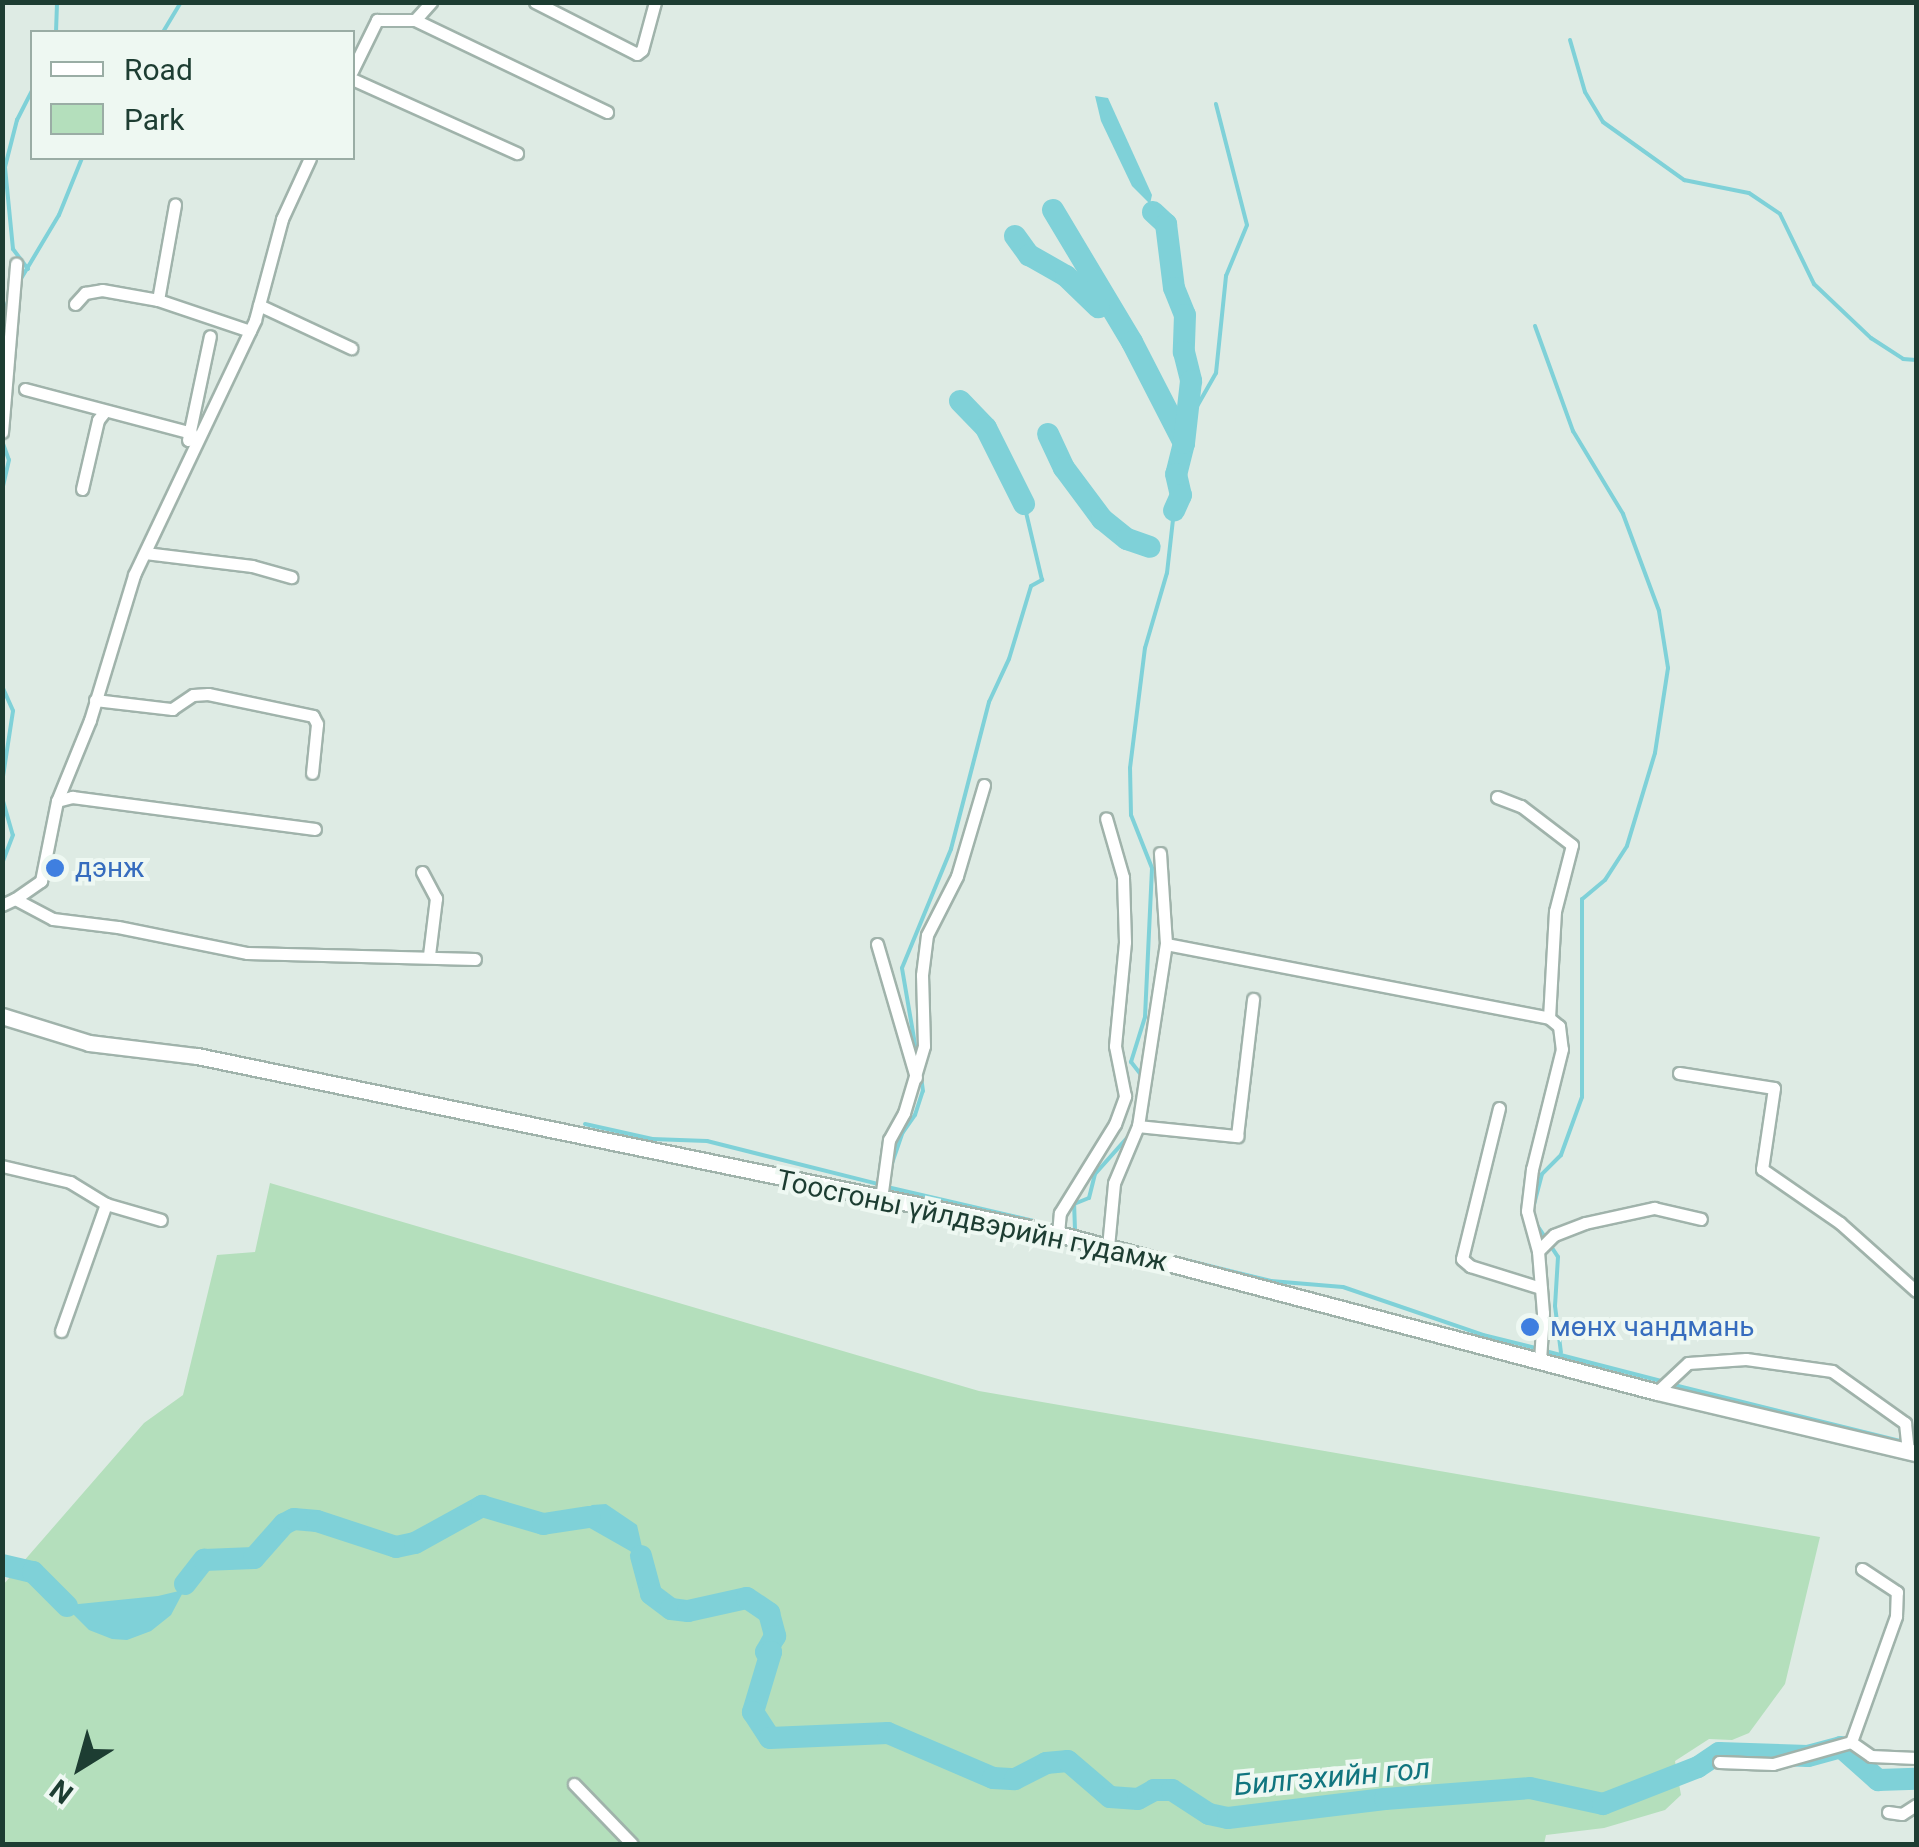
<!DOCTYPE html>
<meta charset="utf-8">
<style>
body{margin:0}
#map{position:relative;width:1919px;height:1847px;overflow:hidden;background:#deebe4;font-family:Roboto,sans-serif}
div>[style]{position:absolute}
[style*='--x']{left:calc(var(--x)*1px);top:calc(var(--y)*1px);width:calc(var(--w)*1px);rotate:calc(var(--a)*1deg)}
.green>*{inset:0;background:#b4dfbc}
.water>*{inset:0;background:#7fd1d8}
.stream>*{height:4px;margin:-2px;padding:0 2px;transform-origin:2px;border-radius:2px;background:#7fd1d8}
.river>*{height:22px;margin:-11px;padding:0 11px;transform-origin:11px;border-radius:11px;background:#7fd1d8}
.roads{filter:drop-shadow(2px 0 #a0b3ab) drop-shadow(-2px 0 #a0b3ab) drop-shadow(0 2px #a0b3ab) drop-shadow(0 -2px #a0b3ab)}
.street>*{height:11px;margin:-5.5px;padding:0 5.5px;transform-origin:5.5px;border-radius:5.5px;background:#fff}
.secondary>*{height:15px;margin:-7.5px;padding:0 7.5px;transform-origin:7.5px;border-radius:7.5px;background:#fff}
.dots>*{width:28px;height:28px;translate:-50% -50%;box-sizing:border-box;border:5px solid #eef8f2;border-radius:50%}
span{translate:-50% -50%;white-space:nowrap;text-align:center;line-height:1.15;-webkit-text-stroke:8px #eef8f2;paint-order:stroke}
.shop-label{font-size:28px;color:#366cbe}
.left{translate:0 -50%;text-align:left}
.street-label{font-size:28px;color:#1d3d32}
.water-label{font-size:30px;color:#11757f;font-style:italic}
.frame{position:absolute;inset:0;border:5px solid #1d3d32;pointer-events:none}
.legend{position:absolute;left:30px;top:30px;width:325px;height:130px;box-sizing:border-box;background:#eef8f2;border:2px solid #9aada5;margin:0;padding:12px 18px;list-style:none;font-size:30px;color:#1d3d32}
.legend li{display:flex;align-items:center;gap:20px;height:50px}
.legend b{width:50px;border:2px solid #9aada5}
.north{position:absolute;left:30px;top:1717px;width:100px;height:100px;-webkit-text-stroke:8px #eef8f2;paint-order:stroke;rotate:217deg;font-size:28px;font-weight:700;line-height:40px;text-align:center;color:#1d3d32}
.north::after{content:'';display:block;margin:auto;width:35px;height:45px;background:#1d3d32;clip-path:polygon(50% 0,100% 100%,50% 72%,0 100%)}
</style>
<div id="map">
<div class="green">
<i style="clip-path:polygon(270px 1183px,979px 1391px,1820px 1537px,1785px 1684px,1749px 1733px,1732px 1740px,1709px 1739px,1675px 1761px,1681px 1795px,1665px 1810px,1604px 1828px,1546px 1835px,1544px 1844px,3px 1844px,3px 1585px,144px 1423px,183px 1395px,217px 1255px,255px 1252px)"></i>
</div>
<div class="water">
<i style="clip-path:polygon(1095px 96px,1108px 98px,1152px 195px,1150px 204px,1132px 186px,1101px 121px)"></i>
<i style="clip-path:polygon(606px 1504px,637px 1525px,650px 1582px,646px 1584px,639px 1559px,630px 1551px,579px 1522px,560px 1524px,592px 1505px)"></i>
<i style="clip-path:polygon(200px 1560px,171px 1615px,151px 1631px,127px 1640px,112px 1639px,89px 1630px,47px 1588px,49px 1585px,69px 1605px,158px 1596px,179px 1591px)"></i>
</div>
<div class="stream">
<i style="--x:56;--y:32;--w:30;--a:-88"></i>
<i style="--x:163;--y:32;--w:35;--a:-59"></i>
<i style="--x:1570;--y:40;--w:54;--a:73.9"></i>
<i style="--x:1585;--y:92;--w:35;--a:59"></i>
<i style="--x:1603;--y:122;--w:100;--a:35.6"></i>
<i style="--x:1684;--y:180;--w:66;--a:11.3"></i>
<i style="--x:1749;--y:193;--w:37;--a:34"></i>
<i style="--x:1780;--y:214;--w:78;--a:64.1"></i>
<i style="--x:1814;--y:284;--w:79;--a:43.5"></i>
<i style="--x:1871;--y:338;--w:38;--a:33"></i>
<i style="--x:1903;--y:359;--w:13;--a:4"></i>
<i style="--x:28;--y:269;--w:25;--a:-127"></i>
<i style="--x:13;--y:249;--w:82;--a:-95.6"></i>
<i style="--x:5;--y:167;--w:49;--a:-75.7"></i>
<i style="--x:17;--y:120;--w:33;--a:-63"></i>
<i style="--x:19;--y:282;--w:78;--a:-59.2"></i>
<i style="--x:59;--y:215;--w:61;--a:-68"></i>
<i style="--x:2;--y:318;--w:20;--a:-70"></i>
<i style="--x:1535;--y:326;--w:112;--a:70.1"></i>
<i style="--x:1573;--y:431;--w:97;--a:58.9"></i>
<i style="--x:1623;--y:514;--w:103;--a:69.6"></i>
<i style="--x:1659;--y:611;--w:58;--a:81"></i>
<i style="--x:1668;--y:668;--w:86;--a:98.7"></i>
<i style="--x:1655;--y:753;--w:97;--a:106.8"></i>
<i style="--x:1627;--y:846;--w:40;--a:122.9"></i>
<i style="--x:1605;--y:880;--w:30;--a:140"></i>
<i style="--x:1582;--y:899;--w:198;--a:90"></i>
<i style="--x:1582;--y:1097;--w:62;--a:109.9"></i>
<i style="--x:1561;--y:1155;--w:27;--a:135"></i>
<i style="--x:1542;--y:1174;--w:43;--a:104.7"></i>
<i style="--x:1531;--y:1216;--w:49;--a:56.6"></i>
<i style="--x:1558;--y:1257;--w:49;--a:93.5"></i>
<i style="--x:1555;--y:1306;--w:47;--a:82.7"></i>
<i style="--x:1187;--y:424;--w:59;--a:-60.4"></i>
<i style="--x:1216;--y:373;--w:98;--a:-84.1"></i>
<i style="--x:1226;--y:276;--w:55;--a:-67.6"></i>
<i style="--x:1247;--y:225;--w:125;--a:-104.4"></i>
<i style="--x:2;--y:441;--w:20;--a:70"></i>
<i style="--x:9;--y:460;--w:32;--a:103"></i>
<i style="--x:2;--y:686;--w:27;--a:66"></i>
<i style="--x:13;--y:711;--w:66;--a:98.7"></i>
<i style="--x:3;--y:776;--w:25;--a:90"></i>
<i style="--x:3;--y:801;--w:35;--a:74"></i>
<i style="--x:13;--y:835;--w:30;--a:111"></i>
<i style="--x:917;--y:1056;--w:89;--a:-99.7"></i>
<i style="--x:902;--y:968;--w:129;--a:-67.6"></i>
<i style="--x:951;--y:849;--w:152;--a:-75.5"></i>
<i style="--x:989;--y:702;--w:47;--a:-65.1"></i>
<i style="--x:1009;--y:659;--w:76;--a:-73.2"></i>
<i style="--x:1031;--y:586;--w:13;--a:-29"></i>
<i style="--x:1042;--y:580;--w:78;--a:-103.3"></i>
<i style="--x:1142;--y:1076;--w:18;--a:-128"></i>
<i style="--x:1131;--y:1062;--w:47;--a:-72.7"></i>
<i style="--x:1145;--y:1017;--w:149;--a:-87.3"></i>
<i style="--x:1152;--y:868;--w:57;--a:-111.6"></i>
<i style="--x:1131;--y:815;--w:47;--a:-91.2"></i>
<i style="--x:1130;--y:768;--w:121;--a:-82.9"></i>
<i style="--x:1145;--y:648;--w:78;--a:-73.7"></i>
<i style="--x:1167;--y:573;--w:62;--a:-83.6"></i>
<i style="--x:585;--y:1124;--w:69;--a:12.6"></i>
<i style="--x:652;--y:1139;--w:55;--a:2.1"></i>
<i style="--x:707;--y:1141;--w:176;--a:14.1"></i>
<i style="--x:890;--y:1169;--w:39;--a:-71"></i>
<i style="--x:903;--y:1132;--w:21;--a:-55"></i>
<i style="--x:915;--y:1115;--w:25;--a:-72"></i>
<i style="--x:923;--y:1091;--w:15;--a:-98"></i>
<i style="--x:887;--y:1187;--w:156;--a:13"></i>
<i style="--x:1075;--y:1230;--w:26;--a:-92"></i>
<i style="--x:1074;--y:1204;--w:16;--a:-22"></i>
<i style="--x:1089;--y:1198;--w:25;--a:-76"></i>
<i style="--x:1095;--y:1174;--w:50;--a:-48.3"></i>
<i style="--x:1169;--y:1256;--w:105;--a:13.8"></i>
<i style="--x:1271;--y:1281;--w:72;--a:4.8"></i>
<i style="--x:1343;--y:1287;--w:148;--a:18.9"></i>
<i style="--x:1483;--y:1335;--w:55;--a:13.8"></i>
<i style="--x:1545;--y:1351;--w:120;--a:14.5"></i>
<i style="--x:1670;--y:1384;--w:241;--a:13.9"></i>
</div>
<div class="river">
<i style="--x:1053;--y:210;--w:154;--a:59.1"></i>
<i style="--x:1132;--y:342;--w:114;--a:62.8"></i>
<i style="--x:1184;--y:443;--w:32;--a:104"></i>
<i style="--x:1176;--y:474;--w:22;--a:77"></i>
<i style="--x:1181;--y:495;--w:17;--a:114"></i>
<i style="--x:1153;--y:212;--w:18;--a:43"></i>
<i style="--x:1166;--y:224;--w:64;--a:82.9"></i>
<i style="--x:1174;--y:288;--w:29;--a:68"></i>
<i style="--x:1185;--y:315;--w:37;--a:92"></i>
<i style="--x:1184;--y:352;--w:30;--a:76"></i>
<i style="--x:1191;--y:381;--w:62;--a:96.4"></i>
<i style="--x:1015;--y:236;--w:24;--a:54"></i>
<i style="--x:1029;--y:255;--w:43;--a:29.6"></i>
<i style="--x:1066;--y:276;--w:45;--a:44.1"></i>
<i style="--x:960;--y:401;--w:37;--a:46"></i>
<i style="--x:986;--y:428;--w:85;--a:63.4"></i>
<i style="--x:1048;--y:434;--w:38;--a:65"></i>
<i style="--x:1064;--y:468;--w:64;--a:53.3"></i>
<i style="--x:1102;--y:519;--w:32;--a:39"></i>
<i style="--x:1127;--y:539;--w:24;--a:19"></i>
<i style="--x:641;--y:1556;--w:39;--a:75"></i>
<i style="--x:651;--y:1594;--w:25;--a:37"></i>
<i style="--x:671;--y:1609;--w:17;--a:7"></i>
<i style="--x:688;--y:1611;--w:60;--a:-12.4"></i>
<i style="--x:747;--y:1598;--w:27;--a:34"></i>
<i style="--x:769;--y:1613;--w:24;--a:75"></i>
<i style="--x:775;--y:1636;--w:18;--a:119"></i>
<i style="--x:766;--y:1652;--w:5;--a:0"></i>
<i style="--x:771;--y:1652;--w:63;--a:106.7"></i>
<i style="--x:753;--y:1712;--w:31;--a:57"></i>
<i style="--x:770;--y:1738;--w:118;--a:-2.4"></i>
<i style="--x:888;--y:1733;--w:114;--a:23.2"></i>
<i style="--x:993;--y:1778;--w:22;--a:3"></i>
<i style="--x:1015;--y:1779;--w:35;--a:-27"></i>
<i style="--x:1046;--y:1763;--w:22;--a:-5"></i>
<i style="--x:1068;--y:1761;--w:55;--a:40.6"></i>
<i style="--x:1110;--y:1797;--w:28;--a:4"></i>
<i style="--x:1138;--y:1799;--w:18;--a:-29"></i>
<i style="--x:1154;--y:1790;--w:18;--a:0"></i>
<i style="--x:1172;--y:1790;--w:44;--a:33"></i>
<i style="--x:1209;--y:1814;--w:19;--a:12"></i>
<i style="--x:1228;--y:1818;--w:158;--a:-6.9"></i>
<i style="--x:1385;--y:1799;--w:145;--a:-4.3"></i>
<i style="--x:1530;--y:1788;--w:75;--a:12.4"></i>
<i style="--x:1603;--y:1804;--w:102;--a:-21.3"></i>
<i style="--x:1698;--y:1767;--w:25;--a:-34"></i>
<i style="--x:1719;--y:1753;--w:89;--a:1.9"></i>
<i style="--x:1808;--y:1756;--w:34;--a:-15"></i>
<i style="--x:1841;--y:1747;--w:50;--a:41.7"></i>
<i style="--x:1878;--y:1780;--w:38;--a:-2"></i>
<i style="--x:2;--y:1565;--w:32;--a:13"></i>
<i style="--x:33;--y:1572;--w:48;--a:45"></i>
<i style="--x:185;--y:1584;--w:31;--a:-52"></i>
<i style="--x:204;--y:1560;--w:50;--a:-2.3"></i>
<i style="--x:254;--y:1558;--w:45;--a:-48.6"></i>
<i style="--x:284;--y:1524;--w:11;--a:-27"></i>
<i style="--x:294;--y:1519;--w:23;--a:5"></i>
<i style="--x:317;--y:1521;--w:83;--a:18.2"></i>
<i style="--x:396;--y:1547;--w:19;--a:-12"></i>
<i style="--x:415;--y:1543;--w:77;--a:-28.9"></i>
<i style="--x:482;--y:1506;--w:64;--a:16.4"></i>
<i style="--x:543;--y:1524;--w:47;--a:-8.7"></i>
</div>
<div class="roads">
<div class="street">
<i style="--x:535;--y:2;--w:114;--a:27"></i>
<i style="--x:637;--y:54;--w:6;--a:-39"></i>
<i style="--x:642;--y:50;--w:50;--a:-74.8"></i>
<i style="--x:415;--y:20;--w:213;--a:25.6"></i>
<i style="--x:352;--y:71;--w:57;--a:-63.9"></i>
<i style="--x:377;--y:20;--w:38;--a:0"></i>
<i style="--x:415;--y:20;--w:24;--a:-48"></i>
<i style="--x:352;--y:79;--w:181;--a:24.2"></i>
<i style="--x:158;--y:300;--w:97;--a:-79.9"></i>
<i style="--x:75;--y:304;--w:15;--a:-48"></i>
<i style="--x:85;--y:293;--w:17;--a:-10"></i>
<i style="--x:102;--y:290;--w:57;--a:10.1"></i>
<i style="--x:158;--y:300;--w:97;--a:18.6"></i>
<i style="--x:259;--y:305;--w:102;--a:25.1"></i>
<i style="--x:25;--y:389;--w:172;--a:14.8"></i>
<i style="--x:2;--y:432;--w:169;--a:-85.2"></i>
<i style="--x:188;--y:440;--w:106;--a:-78.1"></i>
<i style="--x:82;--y:489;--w:71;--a:-76.9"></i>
<i style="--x:98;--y:420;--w:11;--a:-52"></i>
<i style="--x:145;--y:553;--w:108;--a:6.9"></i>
<i style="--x:252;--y:566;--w:41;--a:15.8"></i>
<i style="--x:95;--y:700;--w:78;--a:6.7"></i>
<i style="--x:172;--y:709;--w:25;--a:-34"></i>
<i style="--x:193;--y:695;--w:15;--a:-4"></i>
<i style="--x:208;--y:694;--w:107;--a:11.8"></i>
<i style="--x:313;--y:716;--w:9;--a:63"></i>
<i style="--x:317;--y:724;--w:49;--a:95.8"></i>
<i style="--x:1497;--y:797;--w:26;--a:21"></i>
<i style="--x:1521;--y:806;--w:64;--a:37.4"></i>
<i style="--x:1572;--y:845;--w:68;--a:104.4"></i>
<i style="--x:1555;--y:911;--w:107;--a:93.2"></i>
<i style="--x:57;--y:801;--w:16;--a:-15"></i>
<i style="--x:72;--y:797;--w:245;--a:7.5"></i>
<i style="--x:1160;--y:853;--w:91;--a:86.2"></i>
<i style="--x:1166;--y:944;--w:390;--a:10.9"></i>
<i style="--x:1549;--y:1018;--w:13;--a:39"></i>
<i style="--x:1559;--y:1026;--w:23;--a:83"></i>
<i style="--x:1562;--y:1049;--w:124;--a:104"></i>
<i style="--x:1532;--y:1169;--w:42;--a:96.8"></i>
<i style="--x:1527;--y:1211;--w:41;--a:74.6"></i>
<i style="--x:1538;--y:1251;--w:62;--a:85.4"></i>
<i style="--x:1543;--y:1313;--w:48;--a:93.6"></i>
<i style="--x:422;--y:872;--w:30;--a:62"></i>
<i style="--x:436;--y:898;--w:57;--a:97"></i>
<i style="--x:15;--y:899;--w:32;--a:-35"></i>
<i style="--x:41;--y:881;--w:82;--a:-78.7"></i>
<i style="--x:57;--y:801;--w:87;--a:-67.8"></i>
<i style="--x:90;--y:720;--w:152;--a:-73.1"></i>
<i style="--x:134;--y:575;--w:282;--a:-64.6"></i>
<i style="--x:255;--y:320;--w:105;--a:-75"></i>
<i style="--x:282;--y:219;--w:67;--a:-65.3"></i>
<i style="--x:2;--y:905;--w:14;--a:-25"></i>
<i style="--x:15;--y:899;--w:43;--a:27.8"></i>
<i style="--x:53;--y:919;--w:65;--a:7"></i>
<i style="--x:118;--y:927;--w:132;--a:11.4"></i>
<i style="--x:247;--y:953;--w:228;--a:1.5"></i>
<i style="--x:877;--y:944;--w:139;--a:73.7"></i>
<i style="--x:1679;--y:1073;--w:96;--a:9"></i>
<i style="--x:1774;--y:1088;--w:82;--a:98.4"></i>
<i style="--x:1762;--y:1169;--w:95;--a:34.7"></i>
<i style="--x:1840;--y:1223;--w:102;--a:41.8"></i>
<i style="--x:1499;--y:1108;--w:155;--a:103.8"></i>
<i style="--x:1462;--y:1259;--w:11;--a:41"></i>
<i style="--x:1470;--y:1266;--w:74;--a:17.2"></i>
<i style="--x:1138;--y:1126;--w:100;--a:5.8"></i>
<i style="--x:1237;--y:1136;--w:138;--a:-83.3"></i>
<i style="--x:2;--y:1166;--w:70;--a:13.2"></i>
<i style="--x:70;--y:1182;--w:42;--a:31.4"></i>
<i style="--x:106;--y:1204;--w:57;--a:16.2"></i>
<i style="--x:881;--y:1199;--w:60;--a:-82.3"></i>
<i style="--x:889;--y:1140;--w:31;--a:-61"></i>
<i style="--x:904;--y:1113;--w:70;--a:-73.4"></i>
<i style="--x:924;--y:1046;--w:71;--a:-91.6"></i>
<i style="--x:922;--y:975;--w:40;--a:-82.9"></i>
<i style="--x:927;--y:935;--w:66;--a:-63"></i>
<i style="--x:957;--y:876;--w:95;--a:-73.5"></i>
<i style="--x:1058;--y:1234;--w:21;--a:-85"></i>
<i style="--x:1060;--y:1213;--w:105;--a:-58.3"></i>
<i style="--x:1115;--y:1124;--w:30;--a:-70"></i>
<i style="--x:1125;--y:1096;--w:51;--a:-101.3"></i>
<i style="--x:1115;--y:1046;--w:104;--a:-84.5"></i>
<i style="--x:1125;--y:942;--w:65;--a:-91.8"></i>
<i style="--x:1123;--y:877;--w:61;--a:-106.1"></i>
<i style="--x:1108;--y:1247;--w:64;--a:-84.6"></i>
<i style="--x:1114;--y:1183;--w:62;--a:-67.2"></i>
<i style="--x:1138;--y:1126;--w:184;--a:-81.3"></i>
<i style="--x:1538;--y:1251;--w:23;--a:-45"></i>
<i style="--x:1554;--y:1235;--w:33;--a:-21"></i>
<i style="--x:1585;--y:1223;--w:71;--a:-12.3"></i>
<i style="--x:1654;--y:1208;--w:48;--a:13.2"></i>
<i style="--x:61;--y:1331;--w:135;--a:-70.5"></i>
<i style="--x:1657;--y:1392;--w:42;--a:-43.1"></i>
<i style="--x:1688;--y:1363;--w:58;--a:-3.9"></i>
<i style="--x:1746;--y:1359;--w:87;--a:7.9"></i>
<i style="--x:1832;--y:1371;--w:90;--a:35.5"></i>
<i style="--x:1905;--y:1423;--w:28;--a:84"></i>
<i style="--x:1851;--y:1742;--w:134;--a:-70.3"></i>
<i style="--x:1896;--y:1616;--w:24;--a:-88"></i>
<i style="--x:1897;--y:1592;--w:42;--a:-146.7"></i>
<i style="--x:1719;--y:1762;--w:54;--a:2.1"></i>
<i style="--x:1773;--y:1764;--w:81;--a:-15.8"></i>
<i style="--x:1851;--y:1742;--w:24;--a:35"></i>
<i style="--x:1871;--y:1756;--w:45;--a:2.5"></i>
<i style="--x:574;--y:1784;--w:83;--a:46"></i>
<i style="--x:1888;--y:1812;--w:14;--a:8"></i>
<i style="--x:1902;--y:1814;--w:17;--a:-33"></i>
</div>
<div class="secondary">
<i style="--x:2;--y:1016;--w:91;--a:17.2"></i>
<i style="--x:89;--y:1043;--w:109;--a:6.9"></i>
<i style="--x:197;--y:1056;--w:879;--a:11.68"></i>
<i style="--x:1058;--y:1234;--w:619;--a:14.78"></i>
<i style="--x:1657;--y:1392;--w:266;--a:13.3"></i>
</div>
</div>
<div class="dots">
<i style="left:55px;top:868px;background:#3f7fe0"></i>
<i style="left:1530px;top:1327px;background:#3f7fe0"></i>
</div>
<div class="shop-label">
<span class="left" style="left:75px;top:868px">дэнж</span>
<span class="left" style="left:1550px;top:1327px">мөнх чандмань</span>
</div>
<div class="street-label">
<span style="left:972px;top:1221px;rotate:12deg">Тоосгоны үйлдвэрийн гудамж</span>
</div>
<div class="water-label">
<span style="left:1332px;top:1777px;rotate:-5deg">Билгэхийн гол</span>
</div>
<div class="frame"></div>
<ul class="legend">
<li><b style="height:12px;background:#fff"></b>Road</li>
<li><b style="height:28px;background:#b4dfbc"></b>Park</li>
</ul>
<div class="north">N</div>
</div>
